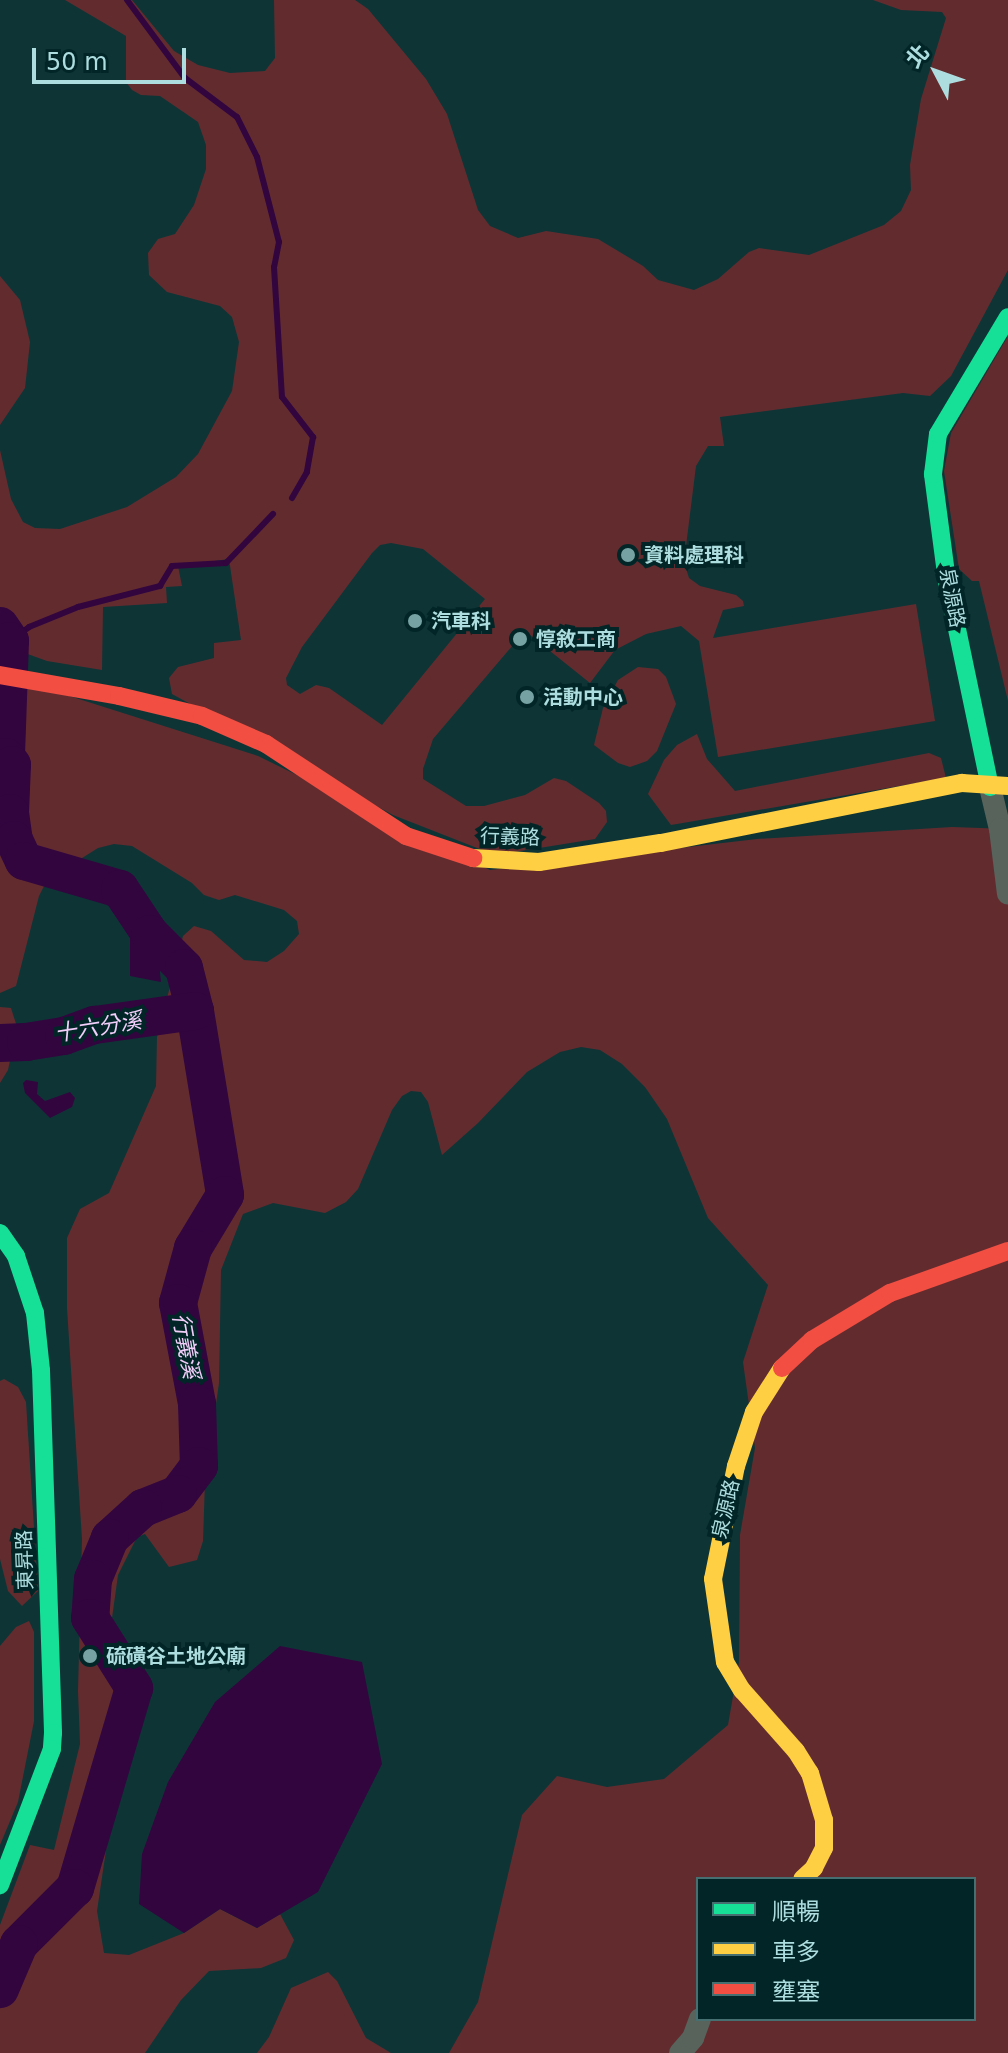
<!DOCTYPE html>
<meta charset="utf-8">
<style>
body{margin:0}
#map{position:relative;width:1008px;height:2053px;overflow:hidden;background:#0f3436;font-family:"DejaVu Sans","Noto Sans TC",sans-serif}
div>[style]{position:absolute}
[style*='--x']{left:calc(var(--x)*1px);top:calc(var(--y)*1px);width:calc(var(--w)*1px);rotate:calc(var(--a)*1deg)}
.green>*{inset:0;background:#622c2f}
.water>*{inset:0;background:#32053f}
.stream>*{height:6px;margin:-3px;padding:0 3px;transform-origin:3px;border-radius:3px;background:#32053f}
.river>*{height:38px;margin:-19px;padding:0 19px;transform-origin:19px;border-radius:19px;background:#32053f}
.street>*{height:22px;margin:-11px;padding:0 11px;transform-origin:11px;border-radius:11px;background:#57635b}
.fast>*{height:18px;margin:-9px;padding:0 9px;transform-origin:9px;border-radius:9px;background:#16e098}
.slow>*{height:18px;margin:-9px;padding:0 9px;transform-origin:9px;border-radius:9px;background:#ffcf43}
.jam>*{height:18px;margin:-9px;padding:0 9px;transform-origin:9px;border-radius:9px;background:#f24e42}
.dots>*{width:22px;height:22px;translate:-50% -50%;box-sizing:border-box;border:4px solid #022627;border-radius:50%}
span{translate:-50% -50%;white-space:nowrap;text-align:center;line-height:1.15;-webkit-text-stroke:8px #022627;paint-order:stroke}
.poi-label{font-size:20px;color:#addddf;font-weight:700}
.left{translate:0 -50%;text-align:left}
.street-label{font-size:20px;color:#addddf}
.water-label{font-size:22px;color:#f2cefa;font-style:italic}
.legend{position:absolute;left:696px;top:1877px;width:280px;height:144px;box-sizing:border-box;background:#022627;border:2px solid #466f71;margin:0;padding:10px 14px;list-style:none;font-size:24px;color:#addddf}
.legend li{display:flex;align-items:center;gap:16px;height:40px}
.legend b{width:40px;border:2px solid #466f71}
.north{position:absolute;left:896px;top:32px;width:80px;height:80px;-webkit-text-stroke:6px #022627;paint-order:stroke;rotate:311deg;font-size:22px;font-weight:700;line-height:32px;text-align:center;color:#addddf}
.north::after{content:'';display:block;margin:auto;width:28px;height:36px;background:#addddf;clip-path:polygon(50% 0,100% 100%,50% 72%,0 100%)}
.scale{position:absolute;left:32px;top:48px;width:154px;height:36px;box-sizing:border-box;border:4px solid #addddf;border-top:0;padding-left:10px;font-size:24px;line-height:28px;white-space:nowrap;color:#addddf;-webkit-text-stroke:6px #022627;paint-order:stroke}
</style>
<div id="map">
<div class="green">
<i style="clip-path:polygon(evenodd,65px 0,132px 0,174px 51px,198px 65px,230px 73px,265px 71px,275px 58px,274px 0,355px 0,368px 9px,426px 79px,447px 114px,478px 210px,490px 226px,518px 238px,546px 231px,598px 239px,643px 266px,658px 280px,694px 290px,718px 279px,749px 252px,759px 248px,809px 255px,884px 225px,901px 211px,911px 190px,910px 165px,921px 99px,946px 18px,942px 12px,901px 10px,873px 0,1008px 0,1008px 270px,951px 376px,930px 396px,903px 393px,720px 417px,724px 446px,708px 446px,696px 466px,684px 562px,689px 578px,700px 586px,736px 595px,743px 601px,744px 606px,723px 610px,713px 638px,916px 604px,935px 721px,718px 757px,699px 641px,681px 626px,646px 634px,615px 650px,590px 683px,525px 631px,433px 739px,423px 769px,423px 779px,466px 806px,484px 806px,525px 795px,554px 778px,566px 781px,599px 803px,606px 811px,607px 822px,595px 839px,495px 855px,393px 815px,172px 694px,169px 678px,178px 667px,214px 658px,214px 643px,241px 640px,229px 559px,178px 566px,182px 586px,166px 587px,167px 603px,103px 607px,102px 670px,47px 661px,0 644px,0 450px,11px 499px,23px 522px,35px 528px,60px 529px,127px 507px,176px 477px,198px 454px,232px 391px,239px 342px,232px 317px,220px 306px,167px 292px,149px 275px,148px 253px,158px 239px,175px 234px,194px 205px,206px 169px,206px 145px,198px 122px,160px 96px,141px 95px,132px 90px,126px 82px,126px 36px,65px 0,391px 543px,423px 549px,485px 599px,382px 725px,329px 688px,316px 685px,300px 694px,287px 685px,286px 678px,302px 647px,372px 553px,380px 545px,391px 543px)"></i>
<i style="clip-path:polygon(0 276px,20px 300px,30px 342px,25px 388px,0 425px)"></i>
<i style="clip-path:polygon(1008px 336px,1008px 701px,979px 581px,972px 581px,959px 569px,944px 471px,951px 433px)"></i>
<i style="clip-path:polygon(638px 667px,658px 669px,666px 677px,676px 704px,657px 751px,647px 761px,630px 767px,618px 763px,594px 745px,603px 708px,618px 680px)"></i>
<i style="clip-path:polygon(evenodd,0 674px,258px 756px,490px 870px,757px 839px,952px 827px,1008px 829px,1008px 2053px,449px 2053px,478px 2002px,522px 1815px,557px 1776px,607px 1787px,664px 1779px,728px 1725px,739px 1662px,740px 1535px,755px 1448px,743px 1362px,768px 1285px,708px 1218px,667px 1119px,645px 1087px,622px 1064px,600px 1050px,581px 1047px,560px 1052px,527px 1072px,478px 1123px,442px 1155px,428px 1102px,421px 1092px,411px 1091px,402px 1096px,392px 1110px,358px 1189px,346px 1202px,325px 1213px,273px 1203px,243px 1214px,221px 1270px,219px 1383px,205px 1481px,203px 1541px,197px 1560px,169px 1567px,145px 1534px,137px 1537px,118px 1575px,112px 1618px,135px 1660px,142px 1702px,117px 1776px,97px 1911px,104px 1953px,129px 1955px,184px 1933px,220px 1909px,257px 1928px,280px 1914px,294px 1940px,286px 1958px,261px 1968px,209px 1971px,181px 2000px,145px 2053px,0 2053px,0 1925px,30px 1845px,54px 1850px,80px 1744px,78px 1691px,82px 1539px,67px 1308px,67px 1238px,80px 1209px,109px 1193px,156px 1086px,157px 1037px,183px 936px,194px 926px,211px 931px,244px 960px,267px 962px,284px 951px,299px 934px,297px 921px,284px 910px,235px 895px,219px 900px,204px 895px,192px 883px,132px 846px,114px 844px,98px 848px,47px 880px,39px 896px,16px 986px,0 993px,0 674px,698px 1879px,974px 1879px,974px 2019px,698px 2019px,698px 1879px)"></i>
<i style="clip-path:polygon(697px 734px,707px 759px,735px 791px,929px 753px,941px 758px,946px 778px,671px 825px,648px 794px,664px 760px,677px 745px)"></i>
<i style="clip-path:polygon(0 1007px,11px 1008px,17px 1027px,8px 1070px,0 1083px)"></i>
<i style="clip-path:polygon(4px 1379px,18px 1387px,26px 1402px,38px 1591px,22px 1606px,8px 1591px,0 1559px,0 1381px)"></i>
<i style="clip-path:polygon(29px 1621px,34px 1632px,34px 1721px,18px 1802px,0 1845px,0 1646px,16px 1627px)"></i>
<i style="clip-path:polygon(328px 1972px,337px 1981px,366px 2038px,391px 2053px,257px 2053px,269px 2037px,291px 1988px)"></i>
</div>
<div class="water">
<i style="clip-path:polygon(142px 934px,159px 963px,161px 982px,130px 976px,130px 937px)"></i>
<i style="clip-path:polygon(26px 1080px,38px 1082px,37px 1094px,45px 1101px,70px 1092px,75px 1098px,72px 1107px,50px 1118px,25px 1093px,23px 1083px)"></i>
<i style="clip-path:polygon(280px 1646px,362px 1662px,382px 1764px,318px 1892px,257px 1928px,220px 1909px,184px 1933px,139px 1904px,142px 1854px,168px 1782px,215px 1702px)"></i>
</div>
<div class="stream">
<i style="--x:127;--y:0;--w:97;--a:53.4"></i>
<i style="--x:185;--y:78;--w:65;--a:36.9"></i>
<i style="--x:237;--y:117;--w:45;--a:63.4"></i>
<i style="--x:257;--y:157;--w:88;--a:75.5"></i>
<i style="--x:279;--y:242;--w:25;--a:101"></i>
<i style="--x:274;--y:267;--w:130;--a:86.5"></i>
<i style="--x:282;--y:397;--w:51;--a:52.2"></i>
<i style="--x:313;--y:437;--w:36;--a:100"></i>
<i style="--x:307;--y:472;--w:30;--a:120"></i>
<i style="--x:10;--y:641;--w:24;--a:-36"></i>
<i style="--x:29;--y:627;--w:53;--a:-22.2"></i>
<i style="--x:78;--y:607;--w:85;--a:-14.4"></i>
<i style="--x:160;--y:586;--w:23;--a:-59"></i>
<i style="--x:172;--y:566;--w:54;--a:-3.2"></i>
<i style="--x:226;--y:563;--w:68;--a:-46.2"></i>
</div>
<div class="river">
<i style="--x:0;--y:626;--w:18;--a:56"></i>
<i style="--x:10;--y:641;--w:116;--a:92"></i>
<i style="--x:6;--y:757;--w:10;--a:53"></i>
<i style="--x:12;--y:765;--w:48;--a:92.4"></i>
<i style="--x:10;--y:813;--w:27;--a:82"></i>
<i style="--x:14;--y:840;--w:23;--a:65"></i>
<i style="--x:24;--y:861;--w:100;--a:16.3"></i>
<i style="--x:120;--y:889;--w:54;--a:56.3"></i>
<i style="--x:150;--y:934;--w:48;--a:45"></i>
<i style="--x:184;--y:968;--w:44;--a:75.7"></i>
<i style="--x:195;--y:1011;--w:186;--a:80.7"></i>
<i style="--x:225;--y:1195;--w:62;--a:121.1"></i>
<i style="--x:193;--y:1248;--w:57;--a:105.3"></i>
<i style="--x:178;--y:1303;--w:103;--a:79.3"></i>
<i style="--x:197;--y:1404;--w:62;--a:88.2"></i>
<i style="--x:199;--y:1466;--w:35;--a:127"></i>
<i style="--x:178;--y:1494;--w:38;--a:158"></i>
<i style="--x:143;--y:1508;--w:45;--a:137.7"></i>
<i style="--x:110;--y:1538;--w:44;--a:112.5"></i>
<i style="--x:93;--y:1579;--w:39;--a:94"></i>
<i style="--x:90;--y:1618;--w:83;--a:57.8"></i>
<i style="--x:134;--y:1688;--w:209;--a:106.4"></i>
<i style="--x:75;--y:1888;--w:79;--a:135"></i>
<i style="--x:19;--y:1944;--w:49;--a:112.9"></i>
<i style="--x:0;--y:1043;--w:26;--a:-2"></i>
<i style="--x:26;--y:1042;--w:38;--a:-9"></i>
<i style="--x:64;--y:1036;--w:33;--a:-20"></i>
<i style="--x:95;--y:1025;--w:101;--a:-8"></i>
</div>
<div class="street">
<i style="--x:990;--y:787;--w:43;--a:76.6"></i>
<i style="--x:1000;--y:829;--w:65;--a:83"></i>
<i style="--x:680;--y:2053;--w:20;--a:-49"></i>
<i style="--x:693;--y:2038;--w:20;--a:-70"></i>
</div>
<div class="fast">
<i style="--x:990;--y:787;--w:210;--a:-101.8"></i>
<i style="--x:947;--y:581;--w:108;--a:-97.5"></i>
<i style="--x:933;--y:474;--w:40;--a:-82.9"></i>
<i style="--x:938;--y:434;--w:136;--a:-59.1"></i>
<i style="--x:0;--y:1233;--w:28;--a:55"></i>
<i style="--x:16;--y:1256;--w:60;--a:71.6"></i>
<i style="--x:35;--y:1313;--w:57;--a:84"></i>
<i style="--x:41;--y:1370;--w:363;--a:88.1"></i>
<i style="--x:53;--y:1733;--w:16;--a:94"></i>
<i style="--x:52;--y:1749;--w:146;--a:110.9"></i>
</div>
<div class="slow">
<i style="--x:473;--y:858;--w:66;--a:3.5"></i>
<i style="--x:539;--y:862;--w:123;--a:-8.9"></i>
<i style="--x:661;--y:843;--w:307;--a:-11.3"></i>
<i style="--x:962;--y:783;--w:46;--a:3.7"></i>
<i style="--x:782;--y:1368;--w:52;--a:122.5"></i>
<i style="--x:754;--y:1412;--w:57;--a:108.4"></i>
<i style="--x:736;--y:1466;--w:115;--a:101.5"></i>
<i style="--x:713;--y:1579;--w:84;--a:81.8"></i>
<i style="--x:725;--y:1662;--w:33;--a:59"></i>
<i style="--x:742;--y:1690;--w:81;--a:48.5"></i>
<i style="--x:796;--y:1751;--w:26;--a:58"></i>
<i style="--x:810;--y:1773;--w:49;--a:73.4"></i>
<i style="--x:824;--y:1820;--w:28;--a:90"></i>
<i style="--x:824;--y:1848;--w:22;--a:117"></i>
<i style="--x:814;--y:1868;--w:16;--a:137"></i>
</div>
<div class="jam">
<i style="--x:0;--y:675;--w:121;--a:10"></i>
<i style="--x:119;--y:696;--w:85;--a:13.5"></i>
<i style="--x:202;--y:716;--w:70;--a:23.6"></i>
<i style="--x:266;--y:744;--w:168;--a:33.3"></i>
<i style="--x:406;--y:836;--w:71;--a:18.2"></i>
<i style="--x:782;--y:1368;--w:41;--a:-43"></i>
<i style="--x:812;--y:1340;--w:91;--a:-31.1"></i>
<i style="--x:890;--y:1293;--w:125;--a:-19.6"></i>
</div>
<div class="dots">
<i style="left:628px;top:555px;background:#76a2a4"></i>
<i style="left:415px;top:621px;background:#76a2a4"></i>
<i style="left:520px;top:639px;background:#76a2a4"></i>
<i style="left:527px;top:697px;background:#76a2a4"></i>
<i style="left:90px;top:1656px;background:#76a2a4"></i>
</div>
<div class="poi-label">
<span class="left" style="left:644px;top:555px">資料處理科</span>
<span class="left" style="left:431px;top:621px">汽車科</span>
<span class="left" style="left:536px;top:639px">惇敘工商</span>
<span class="left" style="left:543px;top:697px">活動中心</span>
<span class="left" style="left:106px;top:1656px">硫磺谷土地公廟</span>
</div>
<div class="street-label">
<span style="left:952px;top:598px;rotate:79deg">泉源路</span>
<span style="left:510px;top:837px;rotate:2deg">行義路</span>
<span style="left:726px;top:1509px;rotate:-77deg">泉源路</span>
<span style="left:25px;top:1560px;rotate:-92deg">東昇路</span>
</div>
<div class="water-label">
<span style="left:98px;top:1027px;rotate:-9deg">十六分溪</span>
<span style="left:186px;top:1346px;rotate:80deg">行義溪</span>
</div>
<ul class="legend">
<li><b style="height:10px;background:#16e098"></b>順暢</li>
<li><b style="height:10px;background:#ffcf43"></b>車多</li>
<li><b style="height:10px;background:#f24e42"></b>壅塞</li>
</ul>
<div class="north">北</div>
<div class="scale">50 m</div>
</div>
